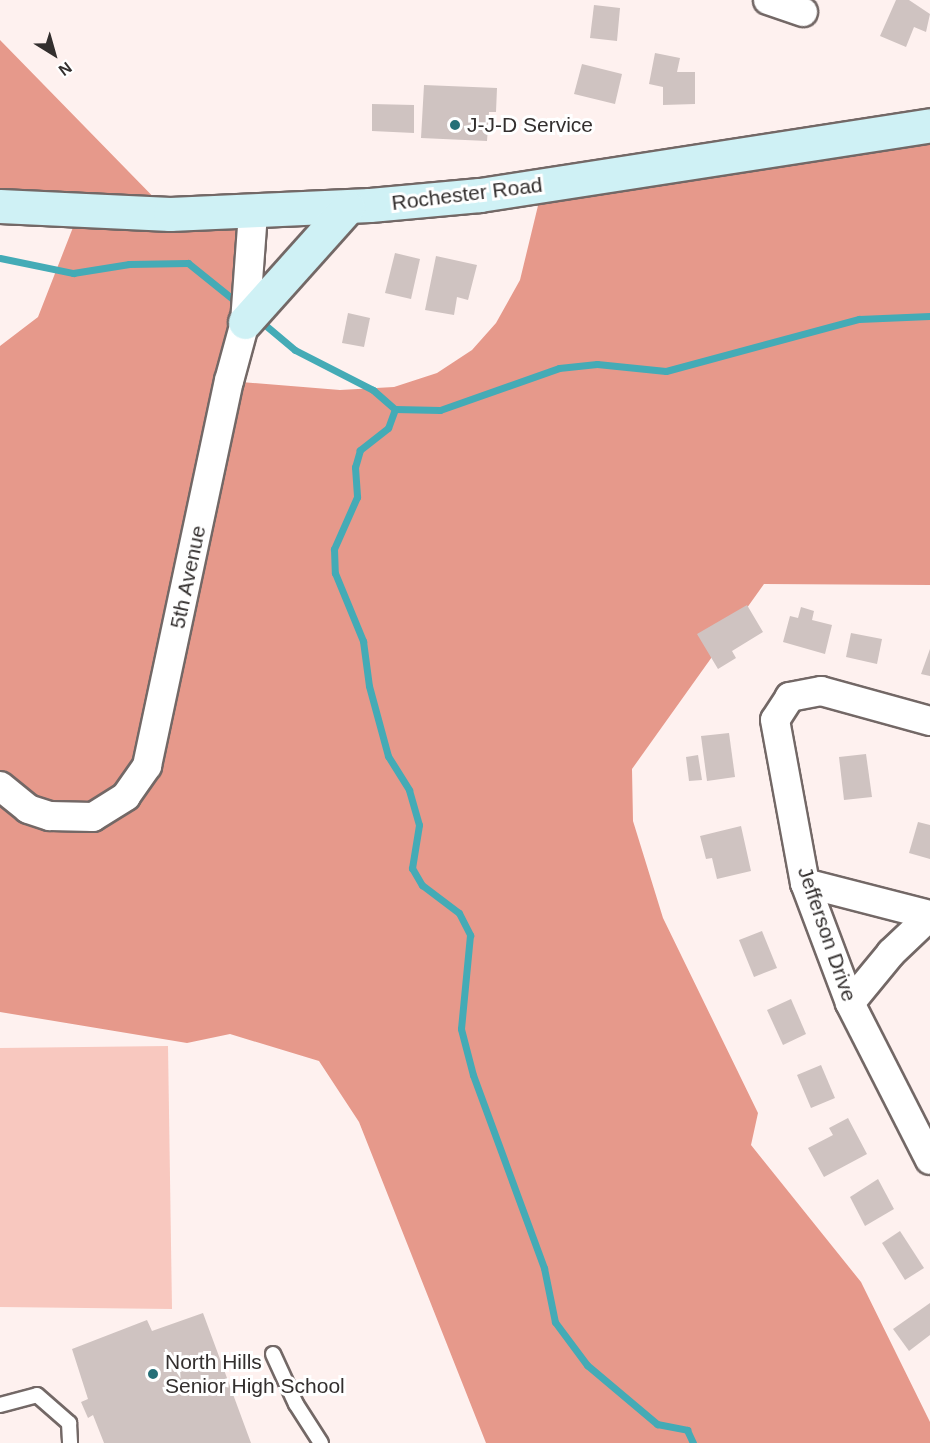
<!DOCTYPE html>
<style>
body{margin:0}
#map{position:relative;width:930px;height:1443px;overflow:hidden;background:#fef1ef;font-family:Helvetica,sans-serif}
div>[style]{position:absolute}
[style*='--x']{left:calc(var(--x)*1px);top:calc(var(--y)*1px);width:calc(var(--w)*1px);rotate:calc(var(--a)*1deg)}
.green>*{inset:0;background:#f8c8bf}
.forest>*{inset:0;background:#e6998b}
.stream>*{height:7px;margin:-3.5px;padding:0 3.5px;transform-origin:3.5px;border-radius:3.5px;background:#44abb6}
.building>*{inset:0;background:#cfc3c1}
.roads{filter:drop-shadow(2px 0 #736866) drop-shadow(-2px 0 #736866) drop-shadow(0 2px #736866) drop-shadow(0 -2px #736866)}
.lane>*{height:14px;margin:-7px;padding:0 7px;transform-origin:7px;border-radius:7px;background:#fff}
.street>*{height:28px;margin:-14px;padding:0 14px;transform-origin:14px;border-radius:14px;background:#fff}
.secondary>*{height:33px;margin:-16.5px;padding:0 16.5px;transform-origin:16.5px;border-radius:16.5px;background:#cff1f5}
.dots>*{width:16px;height:16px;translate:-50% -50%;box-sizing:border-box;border:3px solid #fff;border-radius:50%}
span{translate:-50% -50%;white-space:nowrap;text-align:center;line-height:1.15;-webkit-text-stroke:6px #fff;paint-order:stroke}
.poi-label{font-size:21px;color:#332f2e}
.left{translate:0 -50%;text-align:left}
.street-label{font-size:21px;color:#332f2e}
.north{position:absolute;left:24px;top:24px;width:60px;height:60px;-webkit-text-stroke:4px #fff;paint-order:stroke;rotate:143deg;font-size:16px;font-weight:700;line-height:24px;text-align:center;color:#332f2e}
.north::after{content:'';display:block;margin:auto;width:21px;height:27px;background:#332f2e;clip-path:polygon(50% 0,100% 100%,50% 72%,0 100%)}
</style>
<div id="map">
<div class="green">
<i style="clip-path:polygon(168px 1046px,172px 1309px,0 1307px,0 1048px)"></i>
</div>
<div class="forest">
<i style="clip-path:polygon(0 40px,170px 214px,253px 212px,229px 381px,340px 390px,394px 387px,437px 373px,472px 350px,496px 323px,520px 280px,543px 185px,930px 125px,930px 585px,764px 584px,632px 769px,633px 821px,663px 918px,758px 1113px,751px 1145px,861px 1282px,930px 1422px,930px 1443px,486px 1443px,359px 1122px,319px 1061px,230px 1034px,187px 1043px,0 1012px,0 346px,38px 317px,79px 212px,0 206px)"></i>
</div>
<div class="stream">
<i style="--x:0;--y:258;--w:75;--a:11.6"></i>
<i style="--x:73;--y:273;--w:57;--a:-9.1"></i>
<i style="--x:129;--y:264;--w:59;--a:-1"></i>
<i style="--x:188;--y:263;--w:67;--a:38.9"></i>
<i style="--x:258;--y:319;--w:48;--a:40"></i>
<i style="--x:295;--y:350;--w:88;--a:27.1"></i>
<i style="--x:373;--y:390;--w:29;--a:41"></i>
<i style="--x:395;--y:409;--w:45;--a:1.3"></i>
<i style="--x:440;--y:410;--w:126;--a:-19.4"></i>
<i style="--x:559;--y:368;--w:38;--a:-6"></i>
<i style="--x:597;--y:364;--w:69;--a:5.8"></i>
<i style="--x:666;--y:371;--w:200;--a:-15.1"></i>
<i style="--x:859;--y:319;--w:71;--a:-2.4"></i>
<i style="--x:395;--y:409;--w:20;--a:110"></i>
<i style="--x:388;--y:428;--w:36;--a:142"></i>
<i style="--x:360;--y:450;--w:18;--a:106"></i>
<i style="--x:355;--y:467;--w:30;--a:86"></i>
<i style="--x:357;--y:497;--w:57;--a:113.9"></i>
<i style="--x:334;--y:549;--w:24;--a:88"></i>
<i style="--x:335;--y:573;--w:74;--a:67.6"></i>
<i style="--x:363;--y:641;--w:45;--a:82.4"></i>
<i style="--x:369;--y:686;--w:73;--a:74.8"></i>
<i style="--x:388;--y:756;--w:40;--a:58"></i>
<i style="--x:409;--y:790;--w:36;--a:74"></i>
<i style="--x:419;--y:825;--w:44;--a:99.2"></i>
<i style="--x:412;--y:868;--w:20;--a:60"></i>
<i style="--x:422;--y:885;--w:46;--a:37.1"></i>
<i style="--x:459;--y:913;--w:25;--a:63"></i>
<i style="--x:470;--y:935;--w:94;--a:95.5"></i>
<i style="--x:461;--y:1029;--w:48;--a:75.4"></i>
<i style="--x:473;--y:1075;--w:206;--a:69.8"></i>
<i style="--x:544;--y:1268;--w:55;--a:78.5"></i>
<i style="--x:555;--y:1322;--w:54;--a:53.3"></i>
<i style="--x:587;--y:1365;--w:92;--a:40.1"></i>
<i style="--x:657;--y:1424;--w:31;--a:11"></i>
<i style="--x:687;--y:1430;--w:14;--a:65"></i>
</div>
<div class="building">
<i style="clip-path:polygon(896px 0,909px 0,930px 14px,926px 32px,914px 27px,906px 47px,880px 36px)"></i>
<i style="clip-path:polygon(594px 5px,620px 8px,617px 41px,590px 38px)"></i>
<i style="clip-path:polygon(655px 53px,680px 58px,677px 72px,695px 72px,695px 104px,663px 105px,663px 87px,649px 84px)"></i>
<i style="clip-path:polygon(582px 64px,622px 74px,615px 104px,574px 94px)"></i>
<i style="clip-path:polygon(424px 85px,497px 88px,496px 112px,489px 112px,487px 141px,421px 138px)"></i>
<i style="clip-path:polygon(372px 104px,414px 105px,414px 133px,372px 131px)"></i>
<i style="clip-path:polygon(395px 253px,420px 259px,411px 299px,385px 293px)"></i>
<i style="clip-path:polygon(436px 256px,477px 265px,468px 300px,457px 297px,454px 315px,425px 310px)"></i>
<i style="clip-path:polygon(348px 313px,370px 318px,364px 347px,342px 343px)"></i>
<i style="clip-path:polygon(747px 605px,763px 632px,732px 651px,736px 658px,718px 669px,697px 634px)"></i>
<i style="clip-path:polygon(801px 607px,814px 611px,812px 620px,832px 625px,825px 654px,783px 642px,790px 616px,798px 618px)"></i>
<i style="clip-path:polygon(851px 633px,882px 639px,877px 664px,846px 657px)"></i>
<i style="clip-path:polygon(930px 649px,930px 676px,921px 674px)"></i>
<i style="clip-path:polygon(729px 733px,735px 777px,707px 781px,701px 736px)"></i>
<i style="clip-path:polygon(866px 754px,872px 797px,844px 800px,839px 757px)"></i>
<i style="clip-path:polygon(698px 755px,702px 780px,689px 781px,686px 757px)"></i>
<i style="clip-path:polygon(918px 822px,930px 825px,930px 859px,909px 853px)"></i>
<i style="clip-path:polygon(741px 826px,751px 871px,717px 879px,712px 858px,706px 859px,700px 836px)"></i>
<i style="clip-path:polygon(762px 931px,777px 968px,754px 977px,739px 940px)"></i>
<i style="clip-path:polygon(791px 999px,806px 1034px,783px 1045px,767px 1010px)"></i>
<i style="clip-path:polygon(821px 1065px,835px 1098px,811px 1108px,797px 1075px)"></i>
<i style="clip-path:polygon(848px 1118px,867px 1154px,824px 1177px,808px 1148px,833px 1135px,829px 1128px)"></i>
<i style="clip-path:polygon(878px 1179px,894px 1209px,865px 1226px,850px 1197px)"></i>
<i style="clip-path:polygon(900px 1231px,924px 1268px,905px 1280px,882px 1243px)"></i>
<i style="clip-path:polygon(930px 1303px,930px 1335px,909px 1351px,893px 1329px)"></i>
<i style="clip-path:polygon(203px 1313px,251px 1443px,104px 1443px,93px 1415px,88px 1418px,81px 1402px,88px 1399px,72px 1349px,147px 1320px,152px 1331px)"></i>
</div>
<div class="roads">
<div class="lane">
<i style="--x:273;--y:1354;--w:55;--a:65.3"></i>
<i style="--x:296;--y:1404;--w:46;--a:57.3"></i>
<i style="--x:0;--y:1405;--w:38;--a:-15"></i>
<i style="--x:37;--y:1395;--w:43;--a:41.2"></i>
<i style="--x:69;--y:1423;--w:20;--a:87"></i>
</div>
<div class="street">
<i style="--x:768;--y:0;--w:37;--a:19"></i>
<i style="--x:930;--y:721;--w:113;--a:-164.6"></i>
<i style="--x:821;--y:691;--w:32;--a:169"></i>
<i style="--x:790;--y:697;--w:27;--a:123"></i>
<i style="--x:775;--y:720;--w:166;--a:79.6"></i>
<i style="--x:805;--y:883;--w:128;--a:69.4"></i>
<i style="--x:850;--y:1003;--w:176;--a:63"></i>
<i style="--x:0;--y:786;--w:36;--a:39"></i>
<i style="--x:28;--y:809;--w:23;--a:18"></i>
<i style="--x:50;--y:816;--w:43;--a:1.3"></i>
<i style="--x:93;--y:817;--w:39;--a:-32"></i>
<i style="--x:126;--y:796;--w:37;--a:-55"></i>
<i style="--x:147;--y:766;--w:394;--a:-78"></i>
<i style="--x:229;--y:381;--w:61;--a:-74.8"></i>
<i style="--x:245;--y:322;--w:110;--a:-85.8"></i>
<i style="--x:805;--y:883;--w:129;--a:14.4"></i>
<i style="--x:850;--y:1003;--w:65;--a:-50.6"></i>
<i style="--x:891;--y:953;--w:54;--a:-43.5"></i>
</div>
<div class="secondary">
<i style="--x:0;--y:206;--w:170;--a:2.7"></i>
<i style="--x:170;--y:214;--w:200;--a:-2.6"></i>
<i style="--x:370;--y:205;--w:110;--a:-5.2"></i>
<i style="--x:480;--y:195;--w:455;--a:-8.8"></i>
<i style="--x:245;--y:322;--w:154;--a:-48.2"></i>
</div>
</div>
<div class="dots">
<i style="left:455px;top:125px;background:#256f77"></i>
<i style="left:153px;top:1374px;background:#256f77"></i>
</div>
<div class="poi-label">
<span class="left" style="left:467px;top:125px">J-J-D Service</span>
<span class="left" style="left:165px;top:1374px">North Hills<br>Senior High School</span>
</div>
<div class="street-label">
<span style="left:467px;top:194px;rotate:-7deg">Rochester Road</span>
<span style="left:188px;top:577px;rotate:-78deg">5th Avenue</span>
<span style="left:827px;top:934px;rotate:71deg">Jefferson Drive</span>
</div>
<div class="north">N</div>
</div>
